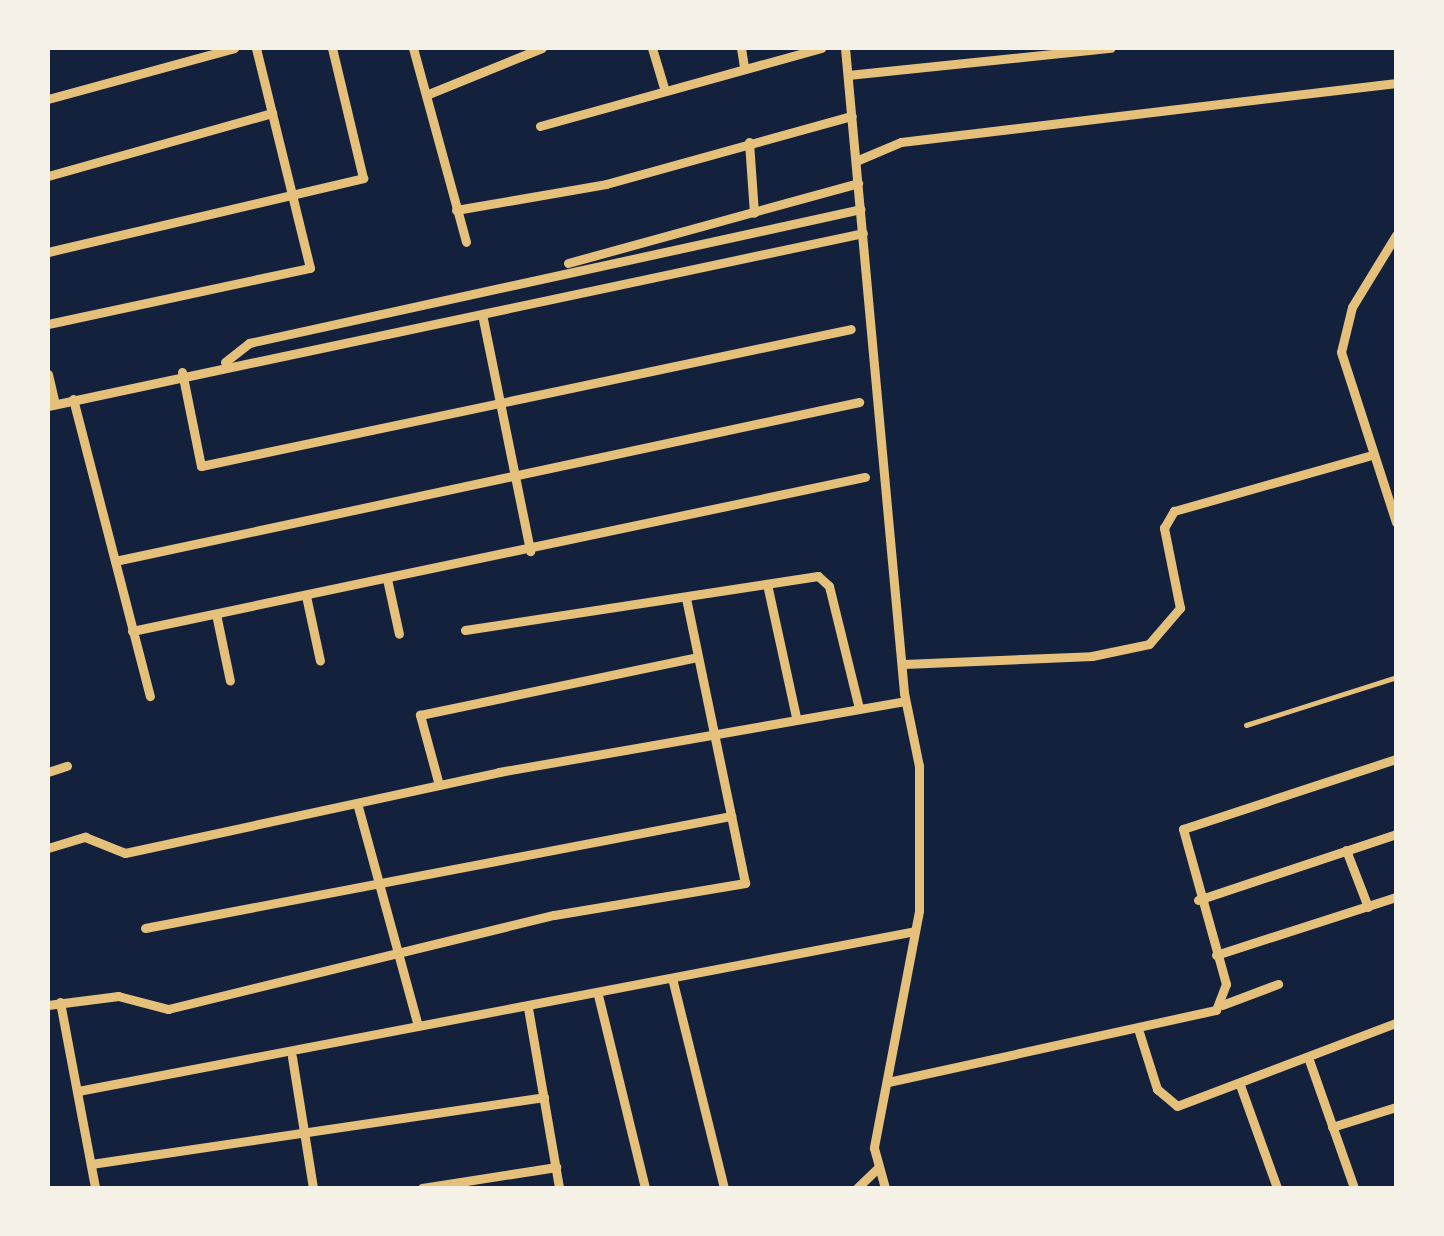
<!DOCTYPE html>
<style>
body{margin:0}
#map{position:relative;width:1444px;height:1236px;overflow:hidden;background:#14213d;font-family:Manrope,sans-serif}
div>[style]{position:absolute}
[style*='--x']{left:calc(var(--x)*1px);top:calc(var(--y)*1px);width:calc(var(--w)*1px);rotate:calc(var(--a)*1deg)}
.service>*{height:5px;margin:-2.5px;padding:0 2.5px;transform-origin:2.5px;border-radius:2.5px;background:#e5c07b}
.minor>*{height:9px;margin:-4.5px;padding:0 4.5px;transform-origin:4.5px;border-radius:4.5px;background:#e5c07b}
span{translate:-50% -50%;white-space:nowrap;text-align:center;line-height:1.15;-webkit-text-stroke:10px #f6f1e7;paint-order:stroke}
.frame{position:absolute;inset:0;border:50px solid #f6f1e7;pointer-events:none}
</style>
<div id="map">
<div class="service">
<i style="--x:1246;--y:725;--w:157;--a:-17.7"></i>
</div>
<div class="minor">
<i style="--x:413;--y:48;--w:201;--a:74.7"></i>
<i style="--x:652;--y:48;--w:45;--a:73.2"></i>
<i style="--x:741;--y:48;--w:19;--a:81"></i>
<i style="--x:845;--y:48;--w:648;--a:84.77"></i>
<i style="--x:904;--y:693;--w:75;--a:78.4"></i>
<i style="--x:919;--y:766;--w:145;--a:90"></i>
<i style="--x:919;--y:911;--w:241;--a:100.8"></i>
<i style="--x:874;--y:1148;--w:41;--a:74.6"></i>
<i style="--x:848;--y:75;--w:264;--a:-5.9"></i>
<i style="--x:426;--y:95;--w:125;--a:-22.1"></i>
<i style="--x:48;--y:99;--w:193;--a:-15.3"></i>
<i style="--x:540;--y:126;--w:292;--a:-15.5"></i>
<i style="--x:749;--y:142;--w:71;--a:86"></i>
<i style="--x:856;--y:161;--w:49;--a:-22.9"></i>
<i style="--x:901;--y:142;--w:499;--a:-6.8"></i>
<i style="--x:48;--y:176;--w:233;--a:-15.7"></i>
<i style="--x:456;--y:210;--w:152;--a:-9.8"></i>
<i style="--x:606;--y:184;--w:255;--a:-15.5"></i>
<i style="--x:1396;--y:235;--w:84;--a:121.4"></i>
<i style="--x:1352;--y:307;--w:46;--a:103.7"></i>
<i style="--x:1341;--y:352;--w:179;--a:72.1"></i>
<i style="--x:48;--y:252;--w:324;--a:-13.2"></i>
<i style="--x:363;--y:178;--w:134;--a:-103.4"></i>
<i style="--x:568;--y:263;--w:301;--a:-15.4"></i>
<i style="--x:483;--y:319;--w:237;--a:78.5"></i>
<i style="--x:48;--y:324;--w:268;--a:-12.1"></i>
<i style="--x:310;--y:268;--w:227;--a:-103.8"></i>
<i style="--x:225;--y:362;--w:31;--a:-38"></i>
<i style="--x:249;--y:343;--w:626;--a:-12.35"></i>
<i style="--x:182;--y:372;--w:96;--a:78.6"></i>
<i style="--x:201;--y:466;--w:664;--a:-11.9"></i>
<i style="--x:48;--y:374;--w:31;--a:77"></i>
<i style="--x:73;--y:399;--w:307;--a:75.5"></i>
<i style="--x:48;--y:406;--w:833;--a:-11.98"></i>
<i style="--x:115;--y:561;--w:761;--a:-12.06"></i>
<i style="--x:387;--y:579;--w:56;--a:77.7"></i>
<i style="--x:767;--y:584;--w:136;--a:77.7"></i>
<i style="--x:306;--y:596;--w:66;--a:77.8"></i>
<i style="--x:216;--y:614;--w:68;--a:78.2"></i>
<i style="--x:465;--y:630;--w:357;--a:-8.7"></i>
<i style="--x:818;--y:576;--w:15;--a:42"></i>
<i style="--x:829;--y:586;--w:126;--a:76.2"></i>
<i style="--x:132;--y:631;--w:749;--a:-11.87"></i>
<i style="--x:904;--y:664;--w:188;--a:-2.4"></i>
<i style="--x:1092;--y:656;--w:58;--a:-11.9"></i>
<i style="--x:1149;--y:644;--w:48;--a:-49.3"></i>
<i style="--x:1180;--y:608;--w:82;--a:-101.3"></i>
<i style="--x:1164;--y:528;--w:20;--a:-60"></i>
<i style="--x:1174;--y:511;--w:202;--a:-15.8"></i>
<i style="--x:48;--y:772;--w:20;--a:-18"></i>
<i style="--x:439;--y:785;--w:73;--a:-105.2"></i>
<i style="--x:420;--y:715;--w:283;--a:-11.8"></i>
<i style="--x:357;--y:803;--w:231;--a:74.7"></i>
<i style="--x:48;--y:848;--w:39;--a:-17"></i>
<i style="--x:85;--y:837;--w:43;--a:21.8"></i>
<i style="--x:125;--y:853;--w:383;--a:-12.2"></i>
<i style="--x:499;--y:772;--w:412;--a:-9.9"></i>
<i style="--x:1346;--y:850;--w:61;--a:68.9"></i>
<i style="--x:1198;--y:900;--w:209;--a:-18.4"></i>
<i style="--x:145;--y:928;--w:597;--a:-10.82"></i>
<i style="--x:1216;--y:955;--w:189;--a:-17.9"></i>
<i style="--x:673;--y:982;--w:212;--a:76.1"></i>
<i style="--x:598;--y:995;--w:199;--a:76.3"></i>
<i style="--x:60;--y:1002;--w:189;--a:79.3"></i>
<i style="--x:48;--y:1005;--w:71;--a:-7.3"></i>
<i style="--x:118;--y:996;--w:52;--a:14.6"></i>
<i style="--x:168;--y:1009;--w:397;--a:-13.7"></i>
<i style="--x:554;--y:915;--w:194;--a:-9.5"></i>
<i style="--x:745;--y:883;--w:292;--a:-101.7"></i>
<i style="--x:1222;--y:1005;--w:60;--a:-20.6"></i>
<i style="--x:528;--y:1008;--w:183;--a:80.2"></i>
<i style="--x:1139;--y:1032;--w:60;--a:72.5"></i>
<i style="--x:1157;--y:1089;--w:26;--a:40"></i>
<i style="--x:1177;--y:1106;--w:234;--a:-20.8"></i>
<i style="--x:292;--y:1057;--w:133;--a:80.9"></i>
<i style="--x:1309;--y:1060;--w:136;--a:70.6"></i>
<i style="--x:888;--y:1082;--w:336;--a:-12.4"></i>
<i style="--x:1216;--y:1010;--w:28;--a:-69"></i>
<i style="--x:1226;--y:984;--w:161;--a:-105.5"></i>
<i style="--x:1183;--y:829;--w:224;--a:-18.2"></i>
<i style="--x:1240;--y:1085;--w:109;--a:70.2"></i>
<i style="--x:78;--y:1091;--w:852;--a:-10.82"></i>
<i style="--x:1332;--y:1127;--w:67;--a:-17.4"></i>
<i style="--x:91;--y:1164;--w:458;--a:-8.4"></i>
<i style="--x:422;--y:1188;--w:136;--a:-8.9"></i>
<i style="--x:857;--y:1188;--w:30;--a:-44"></i>
</div>
<div class="frame"></div>
</div>
